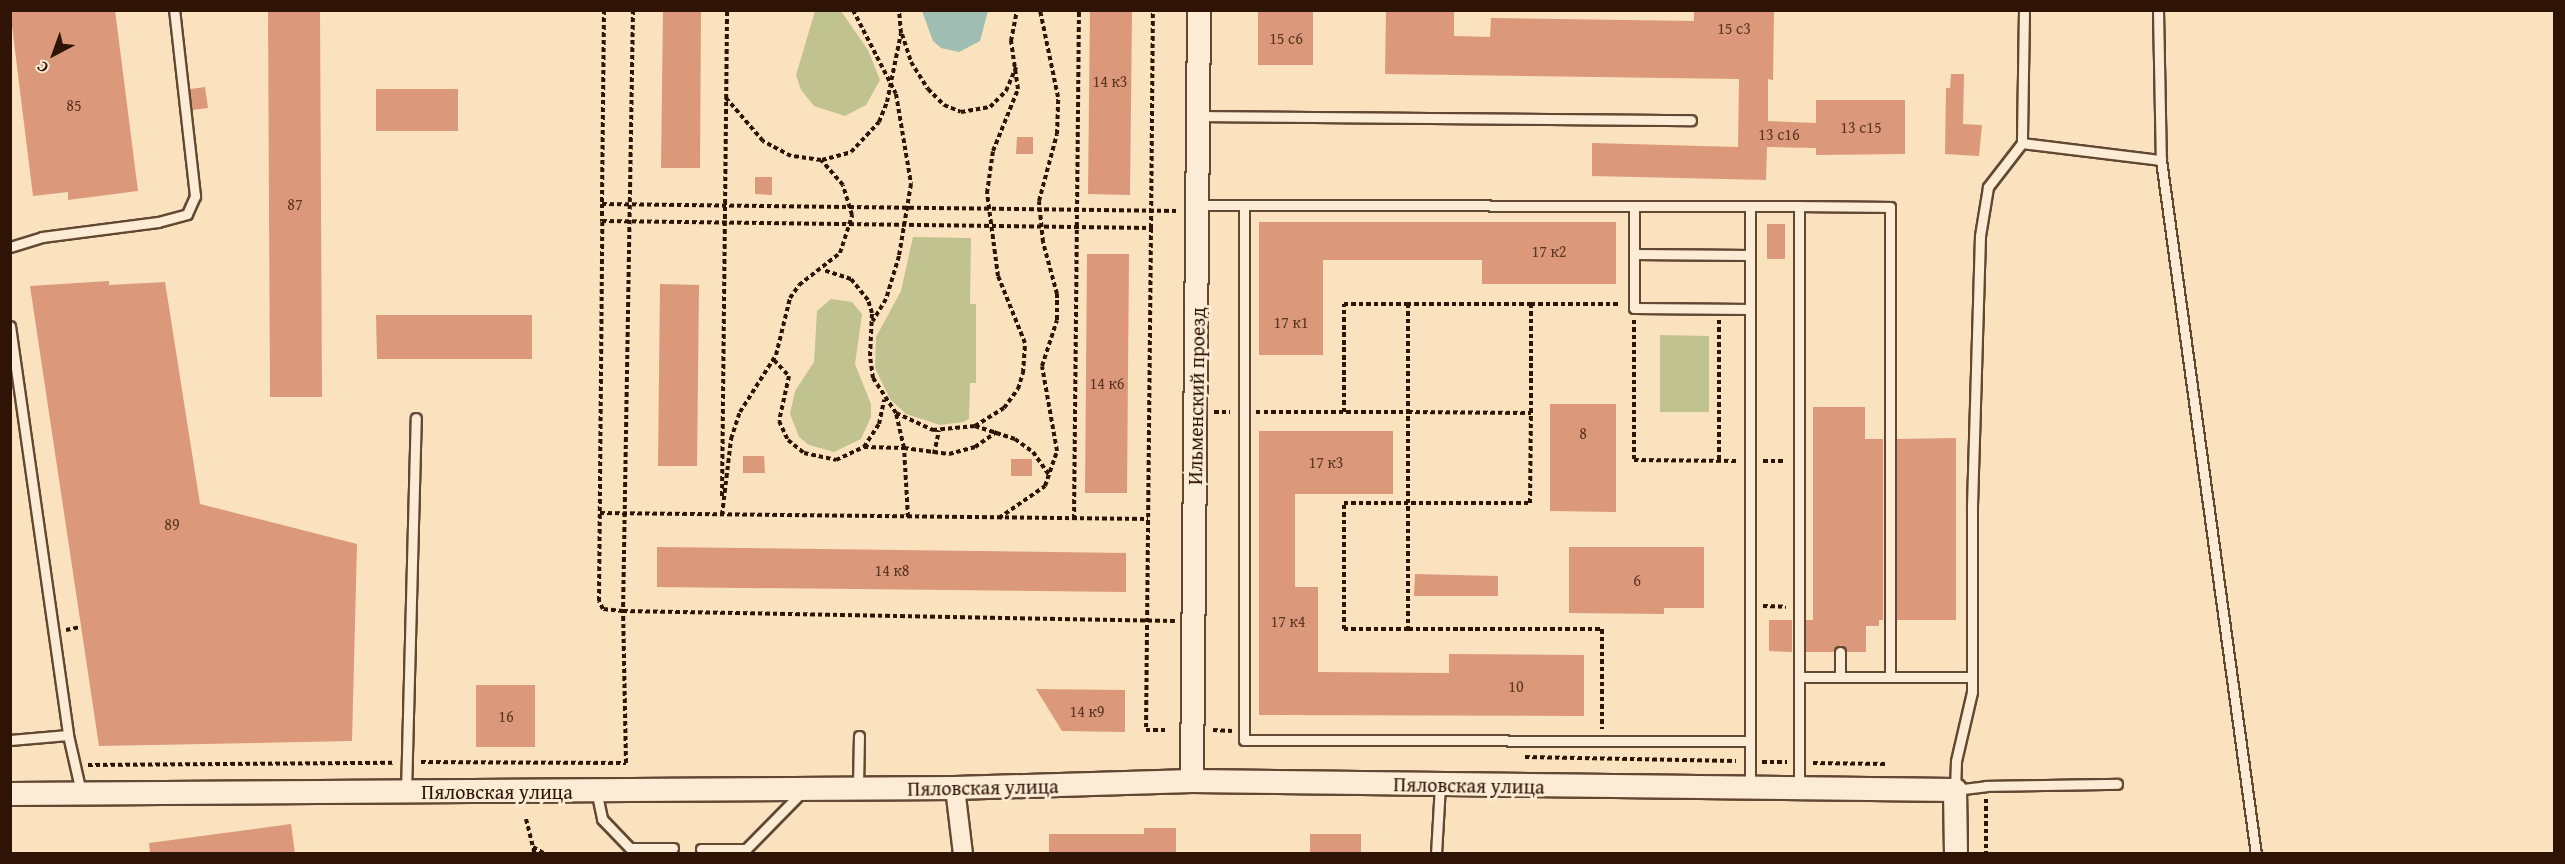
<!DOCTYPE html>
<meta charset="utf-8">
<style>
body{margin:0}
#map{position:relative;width:2565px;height:864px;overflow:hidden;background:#fbe2be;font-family:"Gentium Book Plus",serif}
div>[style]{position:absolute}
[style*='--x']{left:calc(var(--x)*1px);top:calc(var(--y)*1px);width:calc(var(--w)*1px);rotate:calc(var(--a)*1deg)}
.green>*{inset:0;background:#c0c390}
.water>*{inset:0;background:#9fbdb3}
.building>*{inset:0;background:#db987b}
.path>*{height:4px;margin-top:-2px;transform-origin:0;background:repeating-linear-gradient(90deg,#2f1405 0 4.5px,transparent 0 7.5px)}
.roads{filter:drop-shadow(2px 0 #624833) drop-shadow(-2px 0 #624833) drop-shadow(0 2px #624833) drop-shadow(0 -2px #624833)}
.service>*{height:9px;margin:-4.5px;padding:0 4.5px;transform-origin:4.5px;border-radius:4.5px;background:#fcecd5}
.minor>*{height:18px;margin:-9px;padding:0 9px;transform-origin:9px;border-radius:9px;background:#fcecd5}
.tertiary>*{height:22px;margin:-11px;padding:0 11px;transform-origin:11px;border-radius:11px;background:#fcecd5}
span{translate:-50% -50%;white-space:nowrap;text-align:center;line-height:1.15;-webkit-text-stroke:6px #fcecd5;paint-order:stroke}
.number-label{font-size:16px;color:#5a3522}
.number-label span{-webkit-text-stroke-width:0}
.street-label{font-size:20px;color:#2f1405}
.frame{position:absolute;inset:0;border:12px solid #2f1405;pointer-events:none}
.north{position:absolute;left:24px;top:24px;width:60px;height:60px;-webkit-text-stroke:4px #fcecd5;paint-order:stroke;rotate:221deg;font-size:16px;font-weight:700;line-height:24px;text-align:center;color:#2f1405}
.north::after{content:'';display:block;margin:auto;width:21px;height:27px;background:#2f1405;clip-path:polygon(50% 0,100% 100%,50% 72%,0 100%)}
</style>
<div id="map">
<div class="green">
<i style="clip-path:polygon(841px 11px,868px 50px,880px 80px,866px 105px,845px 116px,814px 106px,801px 90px,796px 75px,815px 11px)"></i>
<i style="clip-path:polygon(913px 237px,971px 238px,970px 304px,976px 304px,976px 383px,970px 383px,969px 419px,963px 422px,940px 425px,906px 414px,890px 399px,875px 368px,876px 337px,901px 291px)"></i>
<i style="clip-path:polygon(831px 299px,852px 302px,862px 314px,855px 364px,871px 404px,871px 417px,861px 439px,834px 452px,809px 445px,799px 437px,790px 414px,795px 391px,814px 362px,817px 311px)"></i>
<i style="clip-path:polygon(1660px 335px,1709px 336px,1709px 412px,1660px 412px)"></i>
</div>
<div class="water">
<i style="clip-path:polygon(922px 11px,922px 10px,988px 11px,980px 41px,959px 52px,941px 48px,933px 41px)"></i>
</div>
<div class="building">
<i style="clip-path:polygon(10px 10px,115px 10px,138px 191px,68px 200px,68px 192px,33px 196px)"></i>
<i style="clip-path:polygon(268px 10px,320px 10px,322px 397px,270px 397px)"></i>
<i style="clip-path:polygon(663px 10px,701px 10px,700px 168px,661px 168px)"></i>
<i style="clip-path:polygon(1090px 10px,1132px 10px,1130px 195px,1088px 194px)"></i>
<i style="clip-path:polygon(1258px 10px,1313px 10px,1313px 65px,1258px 65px)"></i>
<i style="clip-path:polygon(1386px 10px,1454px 10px,1454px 36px,1490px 37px,1491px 18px,1694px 21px,1694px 10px,1774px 10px,1773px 80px,1768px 79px,1768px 121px,1816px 123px,1816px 100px,1905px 100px,1905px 154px,1816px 155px,1816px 148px,1767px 147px,1766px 180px,1592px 176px,1592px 143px,1738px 147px,1739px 79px,1385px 74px)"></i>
<i style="clip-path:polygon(1951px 74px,1964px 74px,1963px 124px,1982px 125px,1979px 156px,1945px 154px,1946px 88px,1950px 88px)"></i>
<i style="clip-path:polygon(205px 87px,208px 108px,192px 110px,190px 89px)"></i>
<i style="clip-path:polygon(376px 89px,458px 89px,458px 131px,376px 131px)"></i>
<i style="clip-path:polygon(1017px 137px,1033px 137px,1033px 154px,1016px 154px)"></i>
<i style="clip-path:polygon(755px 177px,772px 177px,772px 195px,755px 194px)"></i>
<i style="clip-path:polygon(1259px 222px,1616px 222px,1616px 284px,1482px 284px,1482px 260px,1323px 260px,1323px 355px,1259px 355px)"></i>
<i style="clip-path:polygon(1767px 224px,1785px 224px,1785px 259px,1767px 259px)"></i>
<i style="clip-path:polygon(1087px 254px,1129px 254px,1127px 493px,1085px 493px)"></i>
<i style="clip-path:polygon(109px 281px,109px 285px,165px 282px,200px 504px,357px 544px,352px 741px,99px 746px,30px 286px)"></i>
<i style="clip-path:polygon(660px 284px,699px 285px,697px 466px,658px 466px)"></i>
<i style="clip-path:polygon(376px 315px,532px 315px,532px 359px,377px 359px)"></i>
<i style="clip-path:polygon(1550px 404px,1616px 404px,1616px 512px,1550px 511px)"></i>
<i style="clip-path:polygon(1813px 407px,1865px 407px,1865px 439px,1883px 439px,1883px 620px,1879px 620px,1879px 626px,1866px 626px,1866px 652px,1847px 652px,1841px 645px,1833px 652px,1806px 652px,1806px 620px,1813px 620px)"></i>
<i style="clip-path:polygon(1259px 431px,1393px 431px,1393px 494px,1295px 494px,1295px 587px,1318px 587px,1318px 672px,1449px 673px,1449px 654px,1584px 655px,1584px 716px,1259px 715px)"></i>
<i style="clip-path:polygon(1956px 438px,1956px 620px,1897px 620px,1897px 439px)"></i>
<i style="clip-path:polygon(743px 456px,764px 456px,765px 473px,743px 473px)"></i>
<i style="clip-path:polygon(1011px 459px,1032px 459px,1032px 476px,1011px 476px)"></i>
<i style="clip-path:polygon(657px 547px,1126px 553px,1126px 592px,657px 587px)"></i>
<i style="clip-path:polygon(1569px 547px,1704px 547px,1704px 608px,1664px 608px,1664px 614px,1569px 613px)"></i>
<i style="clip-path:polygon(1415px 574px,1498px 576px,1498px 596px,1414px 596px)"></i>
<i style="clip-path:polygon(1769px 620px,1792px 620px,1792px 652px,1769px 651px)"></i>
<i style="clip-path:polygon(476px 685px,535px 685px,535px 747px,476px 747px)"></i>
<i style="clip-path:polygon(1036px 689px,1125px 690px,1125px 732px,1062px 731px)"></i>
<i style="clip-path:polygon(291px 824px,295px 854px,150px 854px,149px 843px)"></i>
<i style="clip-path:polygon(1144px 828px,1176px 828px,1176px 854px,1049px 854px,1049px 834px,1144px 834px)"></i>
<i style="clip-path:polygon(1310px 834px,1361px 834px,1361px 854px,1310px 854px)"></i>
</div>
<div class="path">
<i style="--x:604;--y:10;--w:194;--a:90.6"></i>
<i style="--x:602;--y:204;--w:577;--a:0.7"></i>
<i style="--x:633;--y:10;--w:601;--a:90.95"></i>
<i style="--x:623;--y:611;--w:552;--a:1.04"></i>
<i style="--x:853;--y:10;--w:94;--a:62.9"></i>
<i style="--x:896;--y:94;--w:91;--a:80.5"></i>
<i style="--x:911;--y:184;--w:73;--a:99.5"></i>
<i style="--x:899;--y:256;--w:45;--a:106.8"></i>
<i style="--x:886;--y:299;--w:26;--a:121"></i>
<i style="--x:902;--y:34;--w:29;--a:72"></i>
<i style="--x:911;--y:62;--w:32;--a:58"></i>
<i style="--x:928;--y:89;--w:23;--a:45"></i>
<i style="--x:944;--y:105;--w:18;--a:22"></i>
<i style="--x:961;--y:112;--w:29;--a:-10"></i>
<i style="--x:990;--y:107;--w:23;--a:-45"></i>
<i style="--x:1006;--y:91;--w:26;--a:-67"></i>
<i style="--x:822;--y:160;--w:30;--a:-15"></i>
<i style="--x:851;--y:152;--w:41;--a:-47"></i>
<i style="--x:879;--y:122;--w:22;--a:-68"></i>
<i style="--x:887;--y:102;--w:70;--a:-78.5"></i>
<i style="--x:901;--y:33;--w:23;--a:-95"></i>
<i style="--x:602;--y:204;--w:17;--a:90"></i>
<i style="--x:602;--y:221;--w:549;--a:0.73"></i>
<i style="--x:1151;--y:228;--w:502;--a:90.57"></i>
<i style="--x:1146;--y:730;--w:22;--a:0"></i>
<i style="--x:1151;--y:228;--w:218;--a:-89.5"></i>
<i style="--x:1531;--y:304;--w:89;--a:0"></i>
<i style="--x:1634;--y:320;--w:140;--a:90"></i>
<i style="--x:1634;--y:460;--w:104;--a:0.6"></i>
<i style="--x:1719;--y:320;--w:141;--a:90"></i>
<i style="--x:774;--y:360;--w:22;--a:47"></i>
<i style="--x:789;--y:376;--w:46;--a:102.5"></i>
<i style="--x:779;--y:421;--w:21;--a:65"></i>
<i style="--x:788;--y:440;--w:21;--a:39"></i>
<i style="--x:804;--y:453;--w:33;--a:12"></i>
<i style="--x:836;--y:460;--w:31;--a:-25"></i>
<i style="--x:864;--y:447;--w:40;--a:1.4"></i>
<i style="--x:904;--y:448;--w:36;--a:-103"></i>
<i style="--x:896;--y:413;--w:42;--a:-123.3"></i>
<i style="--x:873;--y:378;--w:22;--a:-98"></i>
<i style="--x:870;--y:356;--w:43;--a:-87.3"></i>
<i style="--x:872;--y:313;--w:14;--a:-107"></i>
<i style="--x:868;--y:300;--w:27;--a:-129"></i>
<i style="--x:851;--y:279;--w:28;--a:-162"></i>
<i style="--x:1214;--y:412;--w:16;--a:0"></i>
<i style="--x:1256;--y:412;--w:152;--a:0"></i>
<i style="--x:1408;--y:412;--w:123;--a:0.5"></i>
<i style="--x:1531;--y:413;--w:109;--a:-90"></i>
<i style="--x:1531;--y:304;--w:123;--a:180"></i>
<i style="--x:1408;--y:304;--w:325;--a:90"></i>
<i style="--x:1408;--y:629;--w:64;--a:180"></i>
<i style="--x:1344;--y:629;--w:126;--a:-90"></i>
<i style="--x:1344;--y:503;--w:186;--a:0"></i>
<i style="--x:1530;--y:503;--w:90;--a:-89.4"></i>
<i style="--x:1344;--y:412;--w:108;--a:-90"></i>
<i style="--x:1344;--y:304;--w:64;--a:0"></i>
<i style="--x:896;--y:413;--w:41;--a:24.7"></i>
<i style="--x:933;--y:430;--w:42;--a:-5.4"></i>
<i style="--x:975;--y:426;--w:34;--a:-32"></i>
<i style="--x:1004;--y:408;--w:24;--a:-54"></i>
<i style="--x:1018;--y:389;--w:17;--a:-73"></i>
<i style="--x:1023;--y:373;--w:30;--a:-86"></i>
<i style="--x:1025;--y:343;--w:72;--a:-111.9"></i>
<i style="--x:998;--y:276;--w:84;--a:-97.5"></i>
<i style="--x:987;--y:193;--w:42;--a:-81.9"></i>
<i style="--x:993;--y:151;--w:67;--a:-68"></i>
<i style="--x:1018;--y:89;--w:49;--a:-98.3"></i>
<i style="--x:1011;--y:41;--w:32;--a:-79"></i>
<i style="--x:975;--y:426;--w:42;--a:18"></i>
<i style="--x:1015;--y:439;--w:22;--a:36"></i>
<i style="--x:1033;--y:452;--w:29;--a:55"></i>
<i style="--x:864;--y:447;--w:27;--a:-57"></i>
<i style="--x:879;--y:424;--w:25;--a:-78"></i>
<i style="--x:934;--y:454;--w:24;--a:-78"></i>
<i style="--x:1763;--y:461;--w:23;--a:0"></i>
<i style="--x:722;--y:496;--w:486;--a:-89.4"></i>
<i style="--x:600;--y:513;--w:548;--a:0.63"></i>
<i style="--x:722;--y:515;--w:77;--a:-83.2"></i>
<i style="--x:731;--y:439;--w:28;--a:-72"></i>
<i style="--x:740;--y:412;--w:67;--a:-57.7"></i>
<i style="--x:776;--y:355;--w:59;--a:-76.2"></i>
<i style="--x:790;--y:298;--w:16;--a:-55"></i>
<i style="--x:799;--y:285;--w:52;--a:-38"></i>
<i style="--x:840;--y:253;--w:40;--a:-72"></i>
<i style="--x:852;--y:215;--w:31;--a:-107"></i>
<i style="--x:843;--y:185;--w:33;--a:-131"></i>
<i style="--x:821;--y:160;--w:30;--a:-172"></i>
<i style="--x:791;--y:156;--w:32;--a:-152"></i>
<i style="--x:763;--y:141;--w:57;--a:-130.7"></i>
<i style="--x:908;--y:517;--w:69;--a:-93.3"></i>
<i style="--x:904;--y:448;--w:45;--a:7.6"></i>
<i style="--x:949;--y:454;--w:27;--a:-15"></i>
<i style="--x:975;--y:447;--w:28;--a:-35"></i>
<i style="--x:999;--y:518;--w:56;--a:-34.8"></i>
<i style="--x:1045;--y:486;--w:37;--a:-71"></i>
<i style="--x:1057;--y:451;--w:86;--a:-100"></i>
<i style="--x:1042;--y:366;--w:48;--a:-71.9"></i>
<i style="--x:1057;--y:320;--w:26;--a:-90"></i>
<i style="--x:1057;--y:294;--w:54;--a:-105.1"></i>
<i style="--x:1043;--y:242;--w:41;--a:-95.6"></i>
<i style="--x:1039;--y:201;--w:69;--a:-75"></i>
<i style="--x:1057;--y:134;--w:37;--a:-88"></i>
<i style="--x:1058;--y:97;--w:89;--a:-101.7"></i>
<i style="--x:1074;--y:519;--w:509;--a:-89.44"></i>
<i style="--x:1763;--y:606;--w:23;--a:2"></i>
<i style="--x:1408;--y:629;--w:194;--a:0"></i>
<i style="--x:1602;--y:629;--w:100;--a:90"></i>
<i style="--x:66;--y:630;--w:14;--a:-12"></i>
<i style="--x:1213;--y:730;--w:19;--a:3"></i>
<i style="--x:1525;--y:757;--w:211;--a:1.1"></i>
<i style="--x:421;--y:762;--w:205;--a:0.3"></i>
<i style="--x:626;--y:763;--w:152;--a:-91.1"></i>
<i style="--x:623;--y:611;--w:20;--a:-174"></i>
<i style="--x:603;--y:609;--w:9;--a:-117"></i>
<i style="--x:599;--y:601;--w:380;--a:-89.5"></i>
<i style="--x:1762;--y:762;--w:25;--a:0"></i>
<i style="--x:1813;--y:763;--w:74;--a:0.8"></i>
<i style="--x:88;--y:765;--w:305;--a:-0.4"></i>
<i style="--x:1986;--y:799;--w:55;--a:90"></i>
<i style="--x:526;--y:819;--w:36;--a:76"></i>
<i style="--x:533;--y:847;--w:14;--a:30"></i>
</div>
<div class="roads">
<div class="service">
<i style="--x:2024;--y:10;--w:133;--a:90.9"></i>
<i style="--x:2022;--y:143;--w:56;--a:127.7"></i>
<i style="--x:1988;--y:187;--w:50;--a:99.3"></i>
<i style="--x:1980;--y:236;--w:272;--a:91.7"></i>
<i style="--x:1972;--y:508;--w:184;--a:90"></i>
<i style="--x:1972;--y:692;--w:71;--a:103.1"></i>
<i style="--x:1956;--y:761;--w:29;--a:92"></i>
<i style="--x:1955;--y:790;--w:31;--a:-7"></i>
<i style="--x:1986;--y:786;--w:131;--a:-0.9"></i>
<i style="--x:2158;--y:10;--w:150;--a:88.9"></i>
<i style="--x:1198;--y:116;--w:493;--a:0.5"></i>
<i style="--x:2022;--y:143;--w:140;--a:7"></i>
<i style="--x:2161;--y:160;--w:700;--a:82.21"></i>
<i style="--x:1198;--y:205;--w:601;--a:0.1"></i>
<i style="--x:1244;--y:205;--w:535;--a:90"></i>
<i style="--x:1244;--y:740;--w:506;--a:0.11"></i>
<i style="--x:1634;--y:206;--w:102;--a:90"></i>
<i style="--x:1634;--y:308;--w:116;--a:0.5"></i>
<i style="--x:10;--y:247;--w:34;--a:-17"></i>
<i style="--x:42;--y:237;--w:117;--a:-7.4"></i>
<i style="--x:158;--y:222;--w:30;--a:-15"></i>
<i style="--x:187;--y:214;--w:20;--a:-66"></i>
<i style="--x:195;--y:196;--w:187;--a:-96.4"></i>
<i style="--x:1634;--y:254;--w:116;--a:0.5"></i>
<i style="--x:10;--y:326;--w:413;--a:81.9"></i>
<i style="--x:68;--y:735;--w:58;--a:77.2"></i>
<i style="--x:1840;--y:652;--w:25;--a:90"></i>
<i style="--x:1799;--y:677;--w:173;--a:0"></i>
<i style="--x:10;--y:740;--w:58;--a:-4.9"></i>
<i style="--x:858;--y:787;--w:51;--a:-88.9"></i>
<i style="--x:1750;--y:788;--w:582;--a:-90"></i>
<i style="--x:1799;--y:788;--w:582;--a:-90"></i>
<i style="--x:1799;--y:206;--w:91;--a:0.6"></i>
<i style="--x:1890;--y:207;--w:470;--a:90"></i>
<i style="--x:596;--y:790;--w:30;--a:78"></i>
<i style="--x:602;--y:819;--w:40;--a:46"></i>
<i style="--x:630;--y:848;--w:43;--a:0"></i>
<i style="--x:406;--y:792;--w:374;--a:-88.5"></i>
<i style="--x:701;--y:849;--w:45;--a:0"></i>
<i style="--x:746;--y:849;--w:78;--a:-45.5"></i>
<i style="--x:1436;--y:854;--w:70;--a:-86.7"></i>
</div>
<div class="minor">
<i style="--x:955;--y:788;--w:66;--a:83.1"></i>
</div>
<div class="tertiary">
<i style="--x:1192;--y:781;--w:771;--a:-89.48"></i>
<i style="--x:10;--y:794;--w:945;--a:-0.36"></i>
<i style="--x:955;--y:788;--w:237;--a:-1.7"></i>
<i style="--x:1192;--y:781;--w:763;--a:0.68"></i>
<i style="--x:1955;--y:790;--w:64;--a:89.1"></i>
</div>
</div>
<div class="number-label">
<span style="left:1734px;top:28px">15 с3</span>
<span style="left:1286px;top:38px">15 с6</span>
<span style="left:1110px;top:81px">14 к3</span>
<span style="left:74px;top:105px">85</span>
<span style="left:1861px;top:127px">13 с15</span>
<span style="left:1779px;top:134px">13 с16</span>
<span style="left:295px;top:204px">87</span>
<span style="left:1549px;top:251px">17 к2</span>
<span style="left:1291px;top:322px">17 к1</span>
<span style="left:1107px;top:383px">14 к6</span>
<span style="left:1583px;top:433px">8</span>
<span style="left:1326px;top:462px">17 к3</span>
<span style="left:172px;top:524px">89</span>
<span style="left:892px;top:570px">14 к8</span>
<span style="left:1637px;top:580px">6</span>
<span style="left:1288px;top:621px">17 к4</span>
<span style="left:1516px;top:686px">10</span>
<span style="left:1087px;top:711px">14 к9</span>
<span style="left:506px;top:716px">16</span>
</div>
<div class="street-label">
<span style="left:1196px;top:396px;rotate:-89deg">Ильменский проезд</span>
<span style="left:1469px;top:785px;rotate:1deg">Пяловская улица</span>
<span style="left:983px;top:787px;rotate:-1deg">Пяловская улица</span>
<span style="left:497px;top:791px">Пяловская улица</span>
</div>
<div class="frame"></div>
<div class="north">С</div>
</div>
